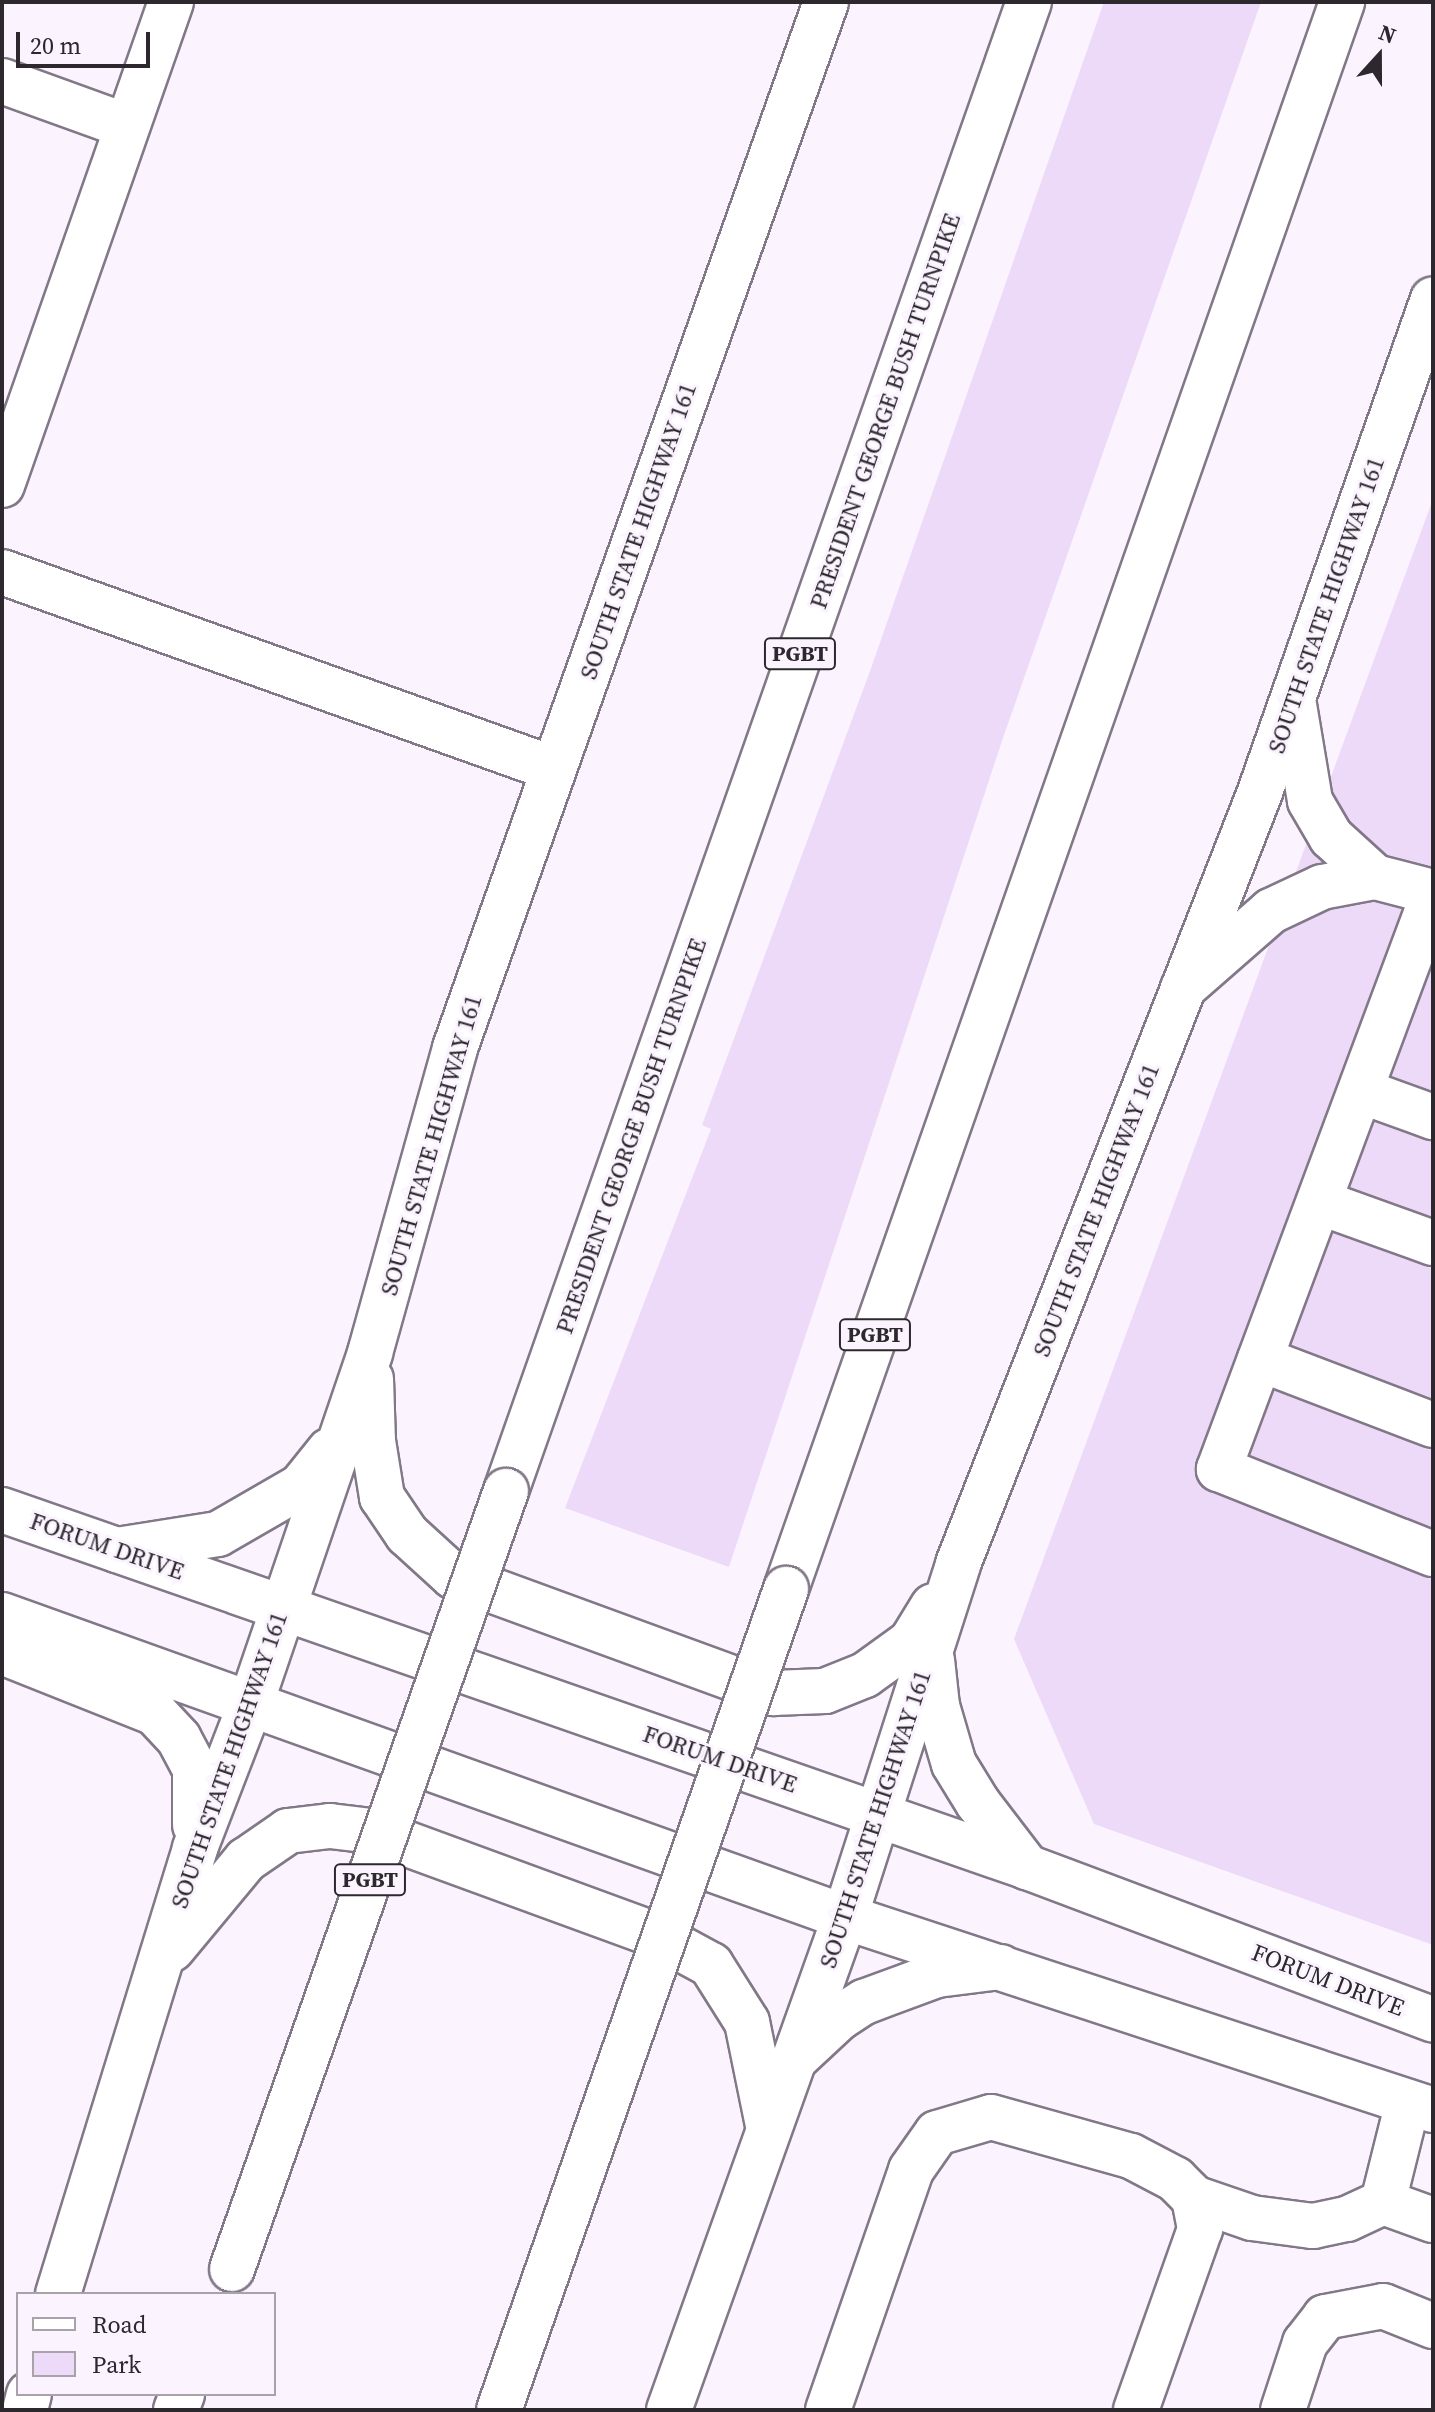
<!DOCTYPE html>
<style>
body{margin:0}
#map{position:relative;width:1435px;height:2412px;overflow:hidden;background:#fbf4ff;font-family:"Source Serif 4",serif}
div>[style]{position:absolute}
[style*='--x']{left:calc(var(--x)*1px);top:calc(var(--y)*1px);width:calc(var(--w)*1px);rotate:calc(var(--a)*1deg)}
.green>*{inset:0;background:#eddaf9}
.roads{filter:drop-shadow(2px 0 #827888) drop-shadow(-2px 0 #827888) drop-shadow(0 2px #827888) drop-shadow(0 -2px #827888)}
.minor>*{height:44px;margin:-22px;padding:0 22px;transform-origin:22px;border-radius:22px;background:#fff}
.major>*{height:44px;margin:-22px;padding:0 22px;transform-origin:22px;border-radius:22px;background:#fff}
.highway>*{height:44px;margin:-22px;padding:0 22px;transform-origin:22px;border-radius:22px;background:#fff}
.bridges{filter:drop-shadow(2px 0 #827888) drop-shadow(-2px 0 #827888) drop-shadow(0 2px #827888) drop-shadow(0 -2px #827888)}
.highway-bridge>*{height:44px;margin:-22px;padding:0 22px;transform-origin:22px;border-radius:22px;background:#fff}
span{translate:-50% -50%;white-space:nowrap;text-align:center;line-height:1.15;-webkit-text-stroke:6px #fbf4ff;paint-order:stroke}
.shield-label span{padding:2px 6px;background:#fbf4ff;border:2px solid;border-radius:6px;-webkit-text-stroke-width:0}
.shield-label{font-size:22px;color:#2c282e;font-weight:700}
.street-label{font-size:24px;color:#2c282e}
.frame{position:absolute;inset:0;border:4px solid #2c282e;pointer-events:none}
.legend{position:absolute;left:16px;top:2292px;width:260px;height:104px;box-sizing:border-box;background:#fbf4ff;border:2px solid #a8a2ab;margin:0;padding:10px 14px;list-style:none;font-size:24px;color:#2c282e}
.legend li{display:flex;align-items:center;gap:16px;height:40px}
.legend b{width:40px;border:2px solid #a8a2ab}
.north{position:absolute;left:1339px;top:16px;width:80px;height:80px;-webkit-text-stroke:6px #fbf4ff;paint-order:stroke;rotate:21deg;font-size:22px;font-weight:700;line-height:32px;text-align:center;color:#2c282e}
.north::after{content:'';display:block;margin:auto;width:28px;height:36px;background:#2c282e;clip-path:polygon(50% 0,100% 100%,50% 72%,0 100%)}
.scale{position:absolute;left:16px;top:32px;width:134px;height:36px;box-sizing:border-box;border:4px solid #2c282e;border-top:0;padding-left:10px;font-size:24px;line-height:28px;white-space:nowrap;color:#2c282e;-webkit-text-stroke:6px #fbf4ff;paint-order:stroke}
</style>
<div id="map">
<div class="green">
<i style="clip-path:polygon(1104px 2px,1261px 2px,1003px 738px,729px 1567px,565px 1508px,711px 1129px,702px 1125px,870px 671px)"></i>
<i style="clip-path:polygon(1433px 499px,1433px 1945px,1094px 1824px,1014px 1639px)"></i>
</div>
<div class="roads">
<div class="minor">
<i style="--x:2;--y:81;--w:132;--a:19.9"></i>
<i style="--x:2;--y:485;--w:512;--a:-70.72"></i>
<i style="--x:2;--y:572;--w:586;--a:19.64"></i>
<i style="--x:1293;--y:699;--w:103;--a:80.5"></i>
<i style="--x:1310;--y:801;--w:42;--a:59.7"></i>
<i style="--x:1331;--y:837;--w:59;--a:42.3"></i>
<i style="--x:1433;--y:895;--w:613;--a:110.45"></i>
<i style="--x:1219;--y:1469;--w:230;--a:21.7"></i>
<i style="--x:1183;--y:988;--w:117;--a:-41.2"></i>
<i style="--x:1271;--y:911;--w:56;--a:-25.2"></i>
<i style="--x:1322;--y:887;--w:54;--a:-10.7"></i>
<i style="--x:1375;--y:877;--w:60;--a:14.5"></i>
<i style="--x:1361;--y:1091;--w:77;--a:19.9"></i>
<i style="--x:1319;--y:1202;--w:121;--a:19.8"></i>
<i style="--x:1260;--y:1359;--w:185;--a:20.9"></i>
<i style="--x:2;--y:1510;--w:1085;--a:19.2"></i>
<i style="--x:1027;--y:1867;--w:434;--a:20.6"></i>
<i style="--x:2;--y:1615;--w:895;--a:19.71"></i>
<i style="--x:845;--y:1917;--w:619;--a:18.17"></i>
<i style="--x:1408;--y:2102;--w:103;--a:104"></i>
<i style="--x:1383;--y:2202;--w:53;--a:19.8"></i>
<i style="--x:1194;--y:2198;--w:61;--a:19"></i>
<i style="--x:1252;--y:2218;--w:62;--a:7.5"></i>
<i style="--x:1313;--y:2226;--w:35;--a:-12"></i>
<i style="--x:1347;--y:2219;--w:40;--a:-25"></i>
<i style="--x:828;--y:2410;--w:254;--a:-70.9"></i>
<i style="--x:911;--y:2170;--w:45;--a:-54.9"></i>
<i style="--x:937;--y:2133;--w:56;--a:-16.5"></i>
<i style="--x:991;--y:2117;--w:145;--a:15.6"></i>
<i style="--x:1131;--y:2156;--w:50;--a:27.6"></i>
<i style="--x:1175;--y:2179;--w:27;--a:45"></i>
<i style="--x:1194;--y:2198;--w:32;--a:79"></i>
<i style="--x:1200;--y:2229;--w:192;--a:109.5"></i>
<i style="--x:1283;--y:2410;--w:71;--a:-71.8"></i>
<i style="--x:1305;--y:2343;--w:33;--a:-52"></i>
<i style="--x:1325;--y:2317;--w:59;--a:-10.7"></i>
<i style="--x:1383;--y:2306;--w:54;--a:21.8"></i>
</div>
<div class="major">
<i style="--x:371;--y:1379;--w:62;--a:88.2"></i>
<i style="--x:373;--y:1441;--w:57;--a:80.9"></i>
<i style="--x:382;--y:1497;--w:45;--a:56"></i>
<i style="--x:407;--y:1534;--w:62;--a:42.4"></i>
<i style="--x:453;--y:1576;--w:341;--a:20.1"></i>
<i style="--x:773;--y:1693;--w:52;--a:-2.2"></i>
<i style="--x:825;--y:1691;--w:43;--a:-21.8"></i>
<i style="--x:865;--y:1675;--w:57;--a:-35.7"></i>
<i style="--x:911;--y:1642;--w:42;--a:-58.6"></i>
<i style="--x:117;--y:1550;--w:102;--a:-9"></i>
<i style="--x:218;--y:1534;--w:96;--a:-30"></i>
<i style="--x:301;--y:1486;--w:45;--a:-51.3"></i>
<i style="--x:2;--y:1652;--w:165;--a:21.7"></i>
<i style="--x:155;--y:1713;--w:35;--a:47"></i>
<i style="--x:179;--y:1739;--w:34;--a:62"></i>
<i style="--x:195;--y:1769;--w:56;--a:90"></i>
<i style="--x:932;--y:1660;--w:46;--a:83.8"></i>
<i style="--x:937;--y:1706;--w:60;--a:73.7"></i>
<i style="--x:954;--y:1764;--w:46;--a:58.4"></i>
<i style="--x:978;--y:1803;--w:81;--a:52.6"></i>
<i style="--x:172;--y:1949;--w:116;--a:-50.3"></i>
<i style="--x:246;--y:1860;--w:51;--a:-34.6"></i>
<i style="--x:288;--y:1831;--w:42;--a:-6.8"></i>
<i style="--x:330;--y:1826;--w:42;--a:6.8"></i>
<i style="--x:372;--y:1831;--w:300;--a:20.1"></i>
<i style="--x:654;--y:1934;--w:65;--a:28.5"></i>
<i style="--x:711;--y:1965;--w:67;--a:57.7"></i>
<i style="--x:747;--y:2022;--w:105;--a:78.5"></i>
<i style="--x:798;--y:2056;--w:56;--a:-42.8"></i>
<i style="--x:839;--y:2018;--w:30;--a:-33"></i>
<i style="--x:864;--y:2002;--w:78;--a:-20.3"></i>
<i style="--x:937;--y:1975;--w:64;--a:-7.2"></i>
<i style="--x:58;--y:2294;--w:467;--a:-72.9"></i>
<i style="--x:195;--y:1848;--w:155;--a:-68.9"></i>
<i style="--x:251;--y:1703;--w:370;--a:-71.2"></i>
<i style="--x:370;--y:1353;--w:317;--a:-74.4"></i>
<i style="--x:455;--y:1048;--w:1110;--a:-70.47"></i>
<i style="--x:25;--y:2410;--w:16;--a:-76"></i>
<i style="--x:669;--y:2410;--w:523;--a:-70.35"></i>
<i style="--x:845;--y:1917;--w:371;--a:-72.2"></i>
<i style="--x:958;--y:1564;--w:829;--a:-68.63"></i>
<i style="--x:1260;--y:792;--w:522;--a:-70.66"></i>
</div>
<div class="highway">
<i style="--x:506;--y:1491;--w:1578;--a:-70.65"></i>
<i style="--x:786;--y:1589;--w:1682;--a:-70.69"></i>
<i style="--x:176;--y:2410;--w:17;--a:-69"></i>
</div>
</div>
<div class="bridges">
<div class="highway-bridge">
<i style="--x:232;--y:2269;--w:825;--a:-70.6"></i>
<i style="--x:499;--y:2410;--w:870;--a:-70.73"></i>
</div>
</div>
<div class="shield-label">
<span style="left:800px;top:654px">PGBT</span>
<span style="left:875px;top:1335px">PGBT</span>
<span style="left:370px;top:1880px">PGBT</span>
</div>
<div class="street-label">
<span style="left:885px;top:411px;rotate:-71deg">PRESIDENT GEORGE BUSH TURNPIKE</span>
<span style="left:638px;top:531px;rotate:-71deg">SOUTH STATE HIGHWAY 161</span>
<span style="left:1326px;top:605px;rotate:-71deg">SOUTH STATE HIGHWAY 161</span>
<span style="left:631px;top:1136px;rotate:-71deg">PRESIDENT GEORGE BUSH TURNPIKE</span>
<span style="left:431px;top:1145px;rotate:-74deg">SOUTH STATE HIGHWAY 161</span>
<span style="left:1096px;top:1210px;rotate:-69deg">SOUTH STATE HIGHWAY 161</span>
<span style="left:107px;top:1546px;rotate:19deg">FORUM DRIVE</span>
<span style="left:720px;top:1759px;rotate:19deg">FORUM DRIVE</span>
<span style="left:229px;top:1760px;rotate:-71deg">SOUTH STATE HIGHWAY 161</span>
<span style="left:875px;top:1819px;rotate:-72deg">SOUTH STATE HIGHWAY 161</span>
<span style="left:1328px;top:1980px;rotate:21deg">FORUM DRIVE</span>
</div>
<div class="frame"></div>
<ul class="legend">
<li><b style="height:10px;background:#fff"></b>Road</li>
<li><b style="height:22px;background:#eddaf9"></b>Park</li>
</ul>
<div class="north">N</div>
<div class="scale">20 m</div>
</div>
